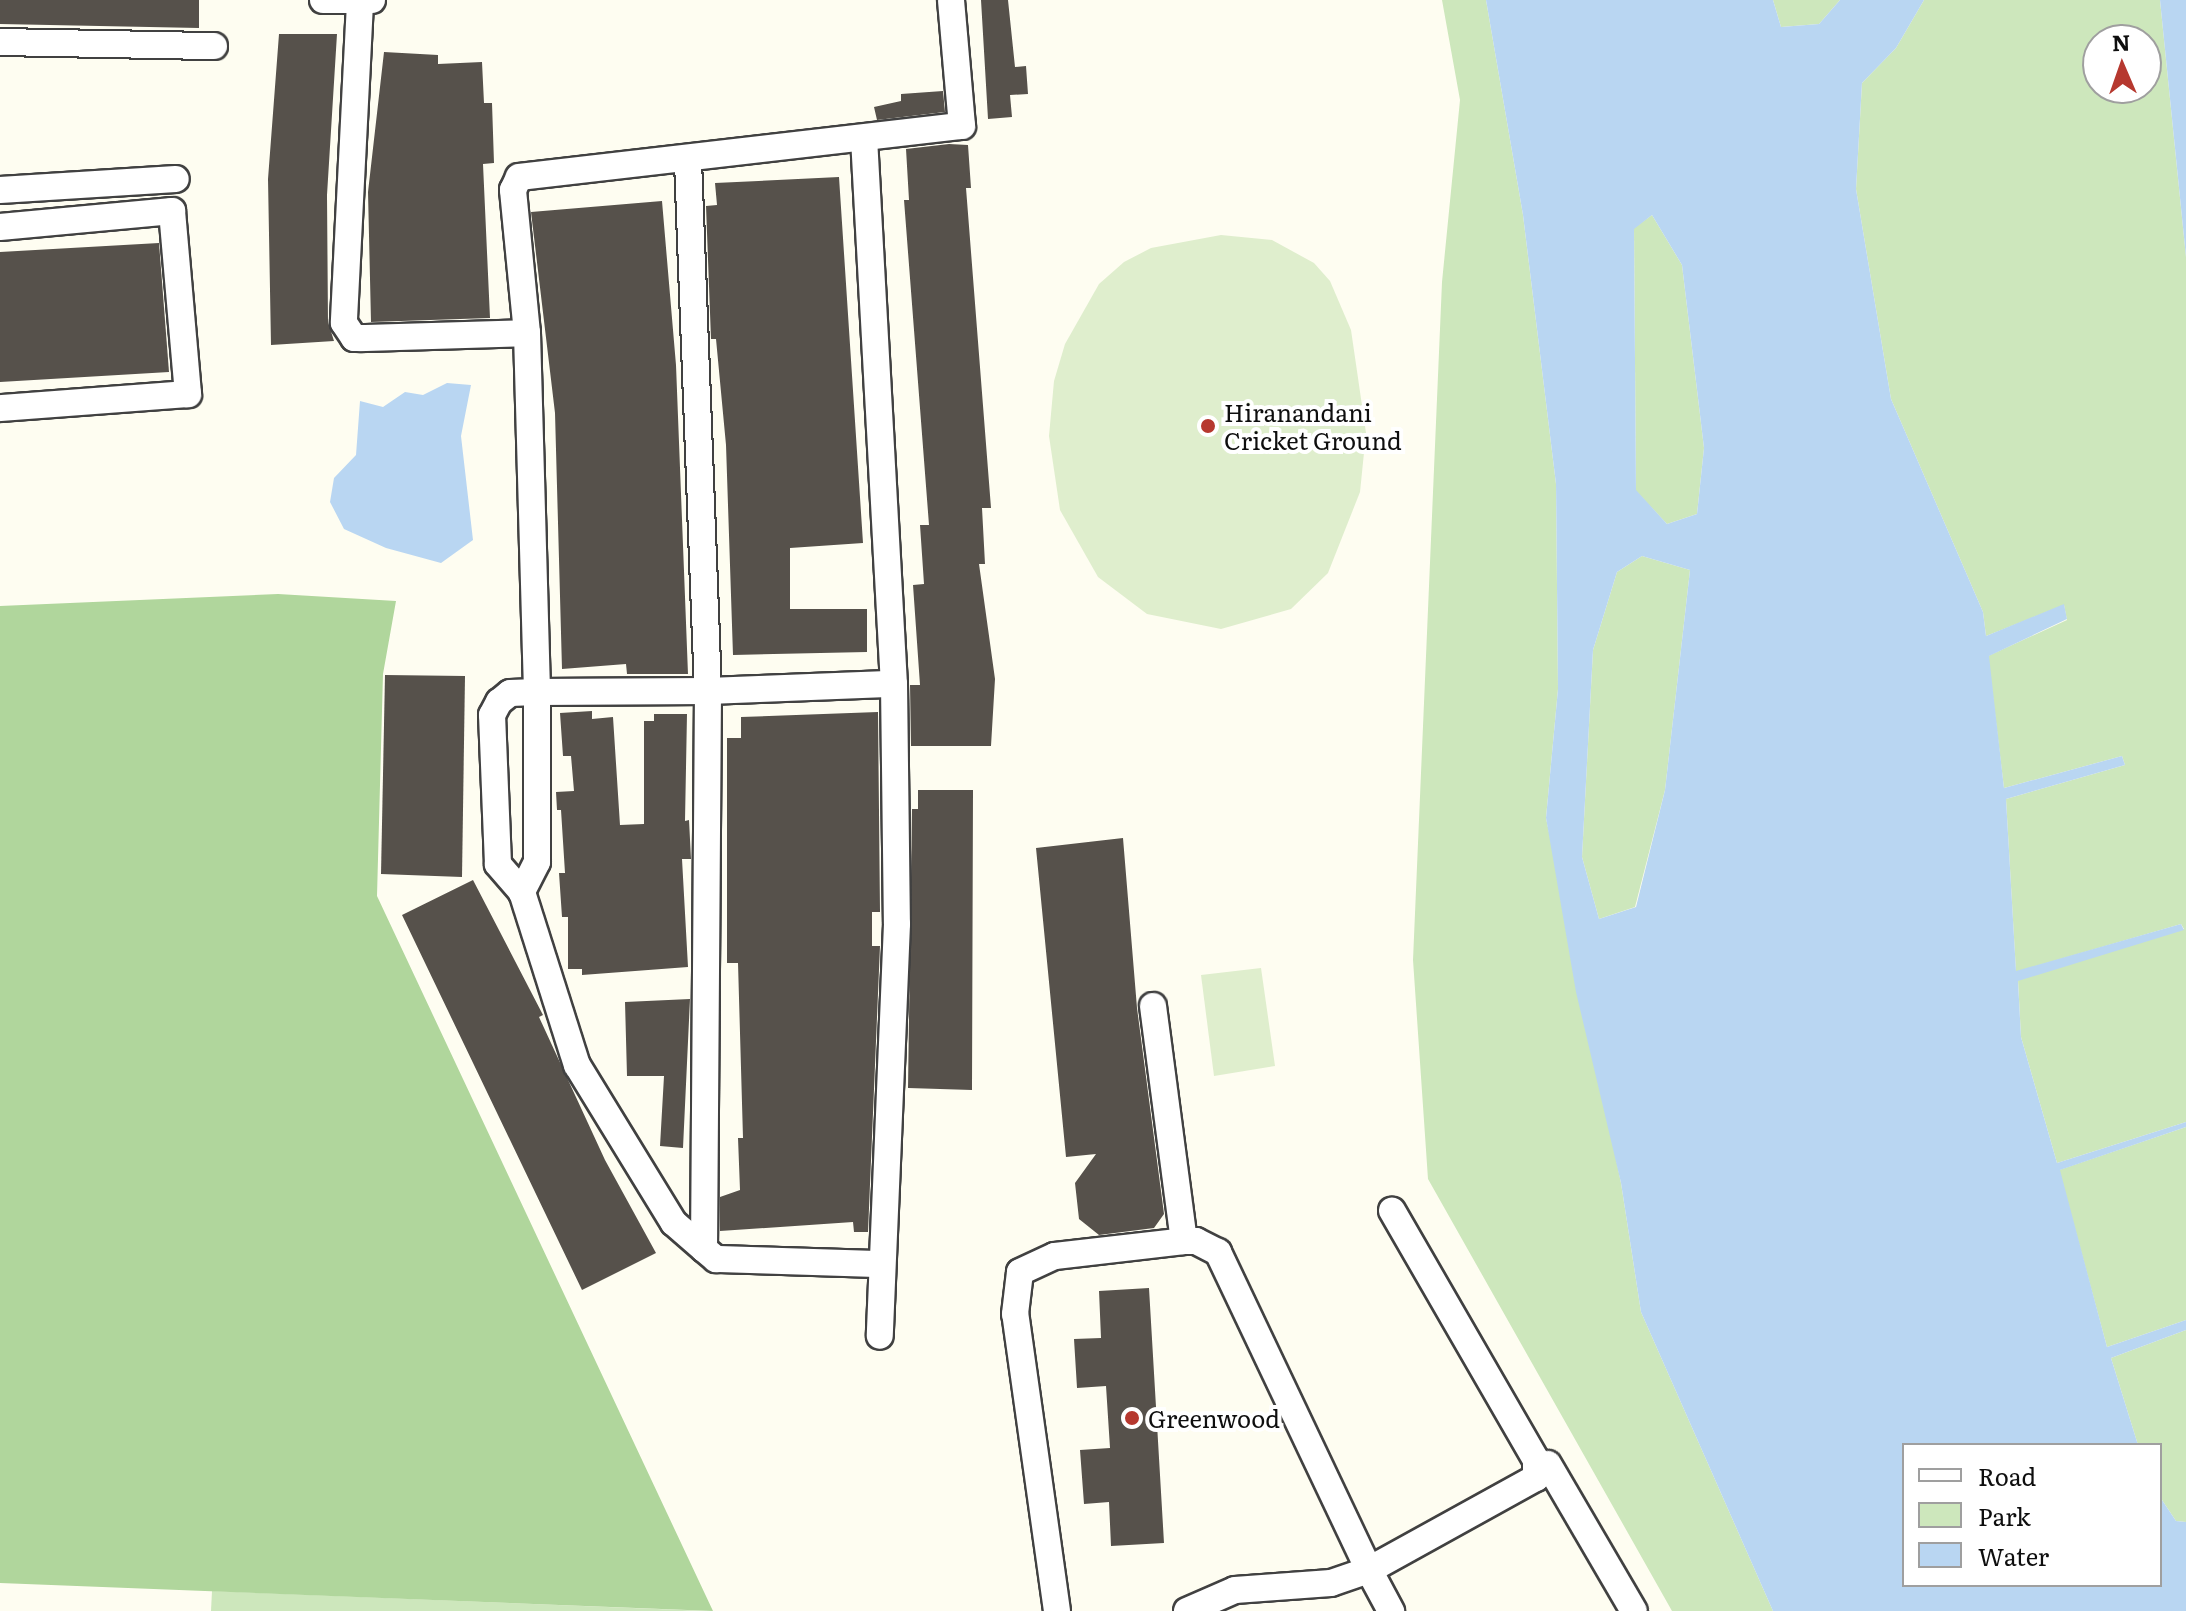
<!DOCTYPE html>
<style>
body{margin:0}
#map{position:relative;width:2186px;height:1611px;overflow:hidden;background:#fefdf1;font-family:Literata,serif}
div>[style]{position:absolute}
[style*='--x']{left:calc(var(--x)*1px);top:calc(var(--y)*1px);width:calc(var(--w)*1px);rotate:calc(var(--a)*1deg)}
.green>*{inset:0;background:#cde7bc}
.forest>*{inset:0;background:#b0d69c}
.pitch>*{inset:0;background:#dfeecd}
.water>*{inset:0;background:#b9d6f2}
.building>*{inset:0;background:#56514b}
.roads{filter:drop-shadow(2px 0 #414141) drop-shadow(-2px 0 #414141) drop-shadow(0 2px #414141) drop-shadow(0 -2px #414141)}
.minor>*{height:26px;margin:-13px;padding:0 13px;transform-origin:13px;border-radius:13px;background:#fff}
.dots>*{width:22px;height:22px;translate:-50% -50%;box-sizing:border-box;border:4px solid #fff;border-radius:50%}
span{translate:-50% -50%;white-space:nowrap;text-align:center;line-height:1.15;-webkit-text-stroke:8px #fff;paint-order:stroke}
.poi-label{font-size:24px;color:#0e0e0e}
.left{translate:0 -50%;text-align:left}
.legend{position:absolute;left:1902px;top:1443px;width:260px;height:144px;box-sizing:border-box;background:#fff;border:2px solid #9f9f9f;margin:0;padding:10px 14px;list-style:none;font-size:24px;color:#0e0e0e}
.legend li{display:flex;align-items:center;gap:16px;height:40px}
.legend b{width:40px;border:2px solid #9f9f9f}
.north{position:absolute;left:2082px;top:24px;width:80px;height:80px;box-sizing:border-box;background:#fff;border:2px solid #9f9f9f;border-radius:50%;rotate:358deg;font-size:22px;font-weight:700;line-height:32px;text-align:center;color:#0e0e0e}
.north::after{content:'';display:block;margin:auto;width:28px;height:36px;background:#b6382f;clip-path:polygon(50% 0,100% 100%,50% 72%,0 100%)}
</style>
<div id="map">
<div class="green">
<i style="clip-path:polygon(1442px 0,1486px 0,1523px 215px,1556px 484px,1558px 689px,1546px 818px,1621px 1183px,1641px 1312px,1773px 1611px,1672px 1611px,1428px 1179px,1413px 960px,1442px 282px,1460px 100px)"></i>
<i style="clip-path:polygon(1773px 0,1840px 0,1819px 24px,1781px 27px)"></i>
<i style="clip-path:polygon(evenodd,1924px 0,2160px 0,2186px 257px,2186px 1122px,2057px 1163px,2021px 1037px,2018px 980px,2184px 929px,2181px 924px,2016px 972px,2006px 799px,2125px 765px,2122px 756px,2004px 788px,1988px 656px,2067px 620px,2064px 605px,1986px 636px,1983px 612px,1891px 399px,1856px 189px,1862px 83px,1896px 48px,1924px 0,2098px 40px,2146px 40px,2146px 88px,2098px 88px,2098px 40px)"></i>
<i style="clip-path:polygon(1652px 215px,1682px 265px,1704px 448px,1697px 514px,1667px 524px,1636px 491px,1634px 228px)"></i>
<i style="clip-path:polygon(1642px 556px,1690px 570px,1665px 790px,1635px 907px,1599px 919px,1582px 857px,1593px 650px,1617px 572px)"></i>
<i style="clip-path:polygon(2186px 1127px,2186px 1320px,2107px 1347px,2059px 1170px)"></i>
<i style="clip-path:polygon(2186px 1330px,2186px 1522px,2176px 1521px,2160px 1497px,2160px 1445px,2138px 1445px,2111px 1358px)"></i>
<i style="clip-path:polygon(212px 1591px,707px 1611px,211px 1611px)"></i>
</div>
<div class="forest">
<i style="clip-path:polygon(278px 594px,396px 601px,383px 674px,377px 896px,713px 1611px,0 1583px,0 606px)"></i>
</div>
<div class="pitch">
<i style="clip-path:polygon(1221px 235px,1272px 240px,1314px 263px,1330px 281px,1351px 330px,1366px 433px,1360px 492px,1328px 573px,1291px 609px,1221px 629px,1147px 614px,1098px 577px,1060px 510px,1049px 436px,1054px 381px,1065px 344px,1099px 284px,1124px 262px,1151px 248px)"></i>
<i style="clip-path:polygon(1261px 968px,1275px 1066px,1214px 1076px,1201px 975px)"></i>
</div>
<div class="water">
<i style="clip-path:polygon(evenodd,1486px 0,1773px 0,1781px 27px,1819px 24px,1840px 0,1924px 0,1896px 48px,1862px 83px,1856px 189px,1891px 399px,1983px 612px,1986px 636px,2064px 604px,2067px 619px,1989px 656px,2004px 788px,2122px 756px,2125px 765px,2006px 799px,2016px 971px,2181px 924px,2184px 930px,2018px 981px,2021px 1037px,2057px 1163px,2186px 1122px,2186px 1127px,2060px 1170px,2107px 1347px,2186px 1320px,2186px 1330px,2111px 1358px,2138px 1445px,1904px 1445px,1904px 1585px,2160px 1585px,2160px 1497px,2176px 1521px,2186px 1522px,2186px 1611px,1773px 1611px,1641px 1312px,1621px 1183px,1576px 992px,1546px 818px,1558px 689px,1556px 484px,1523px 215px,1486px 0,1652px 215px,1682px 265px,1704px 448px,1697px 514px,1667px 524px,1636px 490px,1634px 229px,1652px 215px,1486px 0,1642px 556px,1690px 570px,1665px 790px,1636px 907px,1599px 919px,1582px 857px,1593px 650px,1617px 572px,1642px 556px)"></i>
<i style="clip-path:polygon(2160px 0,2186px 0,2186px 257px)"></i>
<i style="clip-path:polygon(447px 383px,471px 385px,461px 436px,473px 540px,441px 563px,386px 548px,344px 529px,330px 502px,334px 478px,356px 455px,360px 401px,383px 407px,405px 392px,423px 395px)"></i>
</div>
<div class="building">
<i style="clip-path:polygon(0 0,199px 0,199px 28px,0 24px)"></i>
<i style="clip-path:polygon(981px 0,1008px 0,1015px 67px,1026px 66px,1028px 94px,1010px 95px,1012px 117px,988px 119px)"></i>
<i style="clip-path:polygon(279px 34px,337px 34px,327px 195px,328px 322px,334px 341px,271px 345px,268px 179px)"></i>
<i style="clip-path:polygon(384px 52px,438px 55px,438px 64px,482px 62px,484px 103px,492px 103px,494px 163px,483px 164px,490px 318px,371px 322px,368px 192px)"></i>
<i style="clip-path:polygon(943px 91px,945px 112px,877px 120px,874px 107px,901px 101px,901px 94px)"></i>
<i style="clip-path:polygon(949px 144px,968px 145px,971px 188px,966px 188px,991px 508px,982px 508px,985px 564px,979px 564px,995px 679px,991px 746px,911px 746px,910px 685px,920px 685px,913px 585px,924px 584px,920px 525px,929px 525px,904px 200px,909px 200px,906px 149px)"></i>
<i style="clip-path:polygon(839px 177px,863px 543px,790px 548px,790px 609px,867px 609px,867px 652px,733px 655px,726px 445px,716px 339px,711px 339px,706px 206px,717px 205px,715px 183px)"></i>
<i style="clip-path:polygon(662px 201px,676px 365px,688px 674px,627px 674px,626px 664px,562px 669px,555px 413px,531px 212px)"></i>
<i style="clip-path:polygon(159px 243px,169px 372px,0 382px,0 252px)"></i>
<i style="clip-path:polygon(385px 675px,465px 676px,462px 877px,381px 874px)"></i>
<i style="clip-path:polygon(592px 711px,592px 719px,613px 717px,620px 825px,644px 824px,644px 721px,654px 721px,654px 714px,687px 714px,685px 821px,689px 820px,691px 859px,682px 859px,688px 967px,582px 975px,582px 969px,568px 969px,568px 917px,562px 917px,559px 873px,565px 873px,561px 810px,557px 810px,556px 792px,574px 791px,571px 756px,563px 756px,560px 713px)"></i>
<i style="clip-path:polygon(878px 712px,880px 912px,872px 912px,872px 946px,880px 946px,868px 1232px,854px 1232px,853px 1222px,720px 1231px,720px 1197px,740px 1190px,738px 1138px,743px 1138px,738px 963px,727px 963px,727px 738px,741px 738px,741px 717px)"></i>
<i style="clip-path:polygon(918px 790px,973px 790px,972px 1090px,908px 1088px,912px 809px,918px 809px)"></i>
<i style="clip-path:polygon(1123px 838px,1137px 1008px,1164px 1214px,1154px 1228px,1099px 1235px,1079px 1219px,1075px 1183px,1096px 1154px,1066px 1157px,1036px 848px)"></i>
<i style="clip-path:polygon(473px 880px,543px 1015px,539px 1017px,605px 1160px,656px 1253px,582px 1290px,402px 915px)"></i>
<i style="clip-path:polygon(690px 999px,683px 1148px,660px 1146px,664px 1076px,627px 1076px,625px 1002px)"></i>
<i style="clip-path:polygon(1149px 1288px,1164px 1543px,1111px 1546px,1109px 1502px,1084px 1504px,1080px 1450px,1110px 1448px,1106px 1386px,1077px 1388px,1074px 1339px,1101px 1338px,1099px 1291px)"></i>
</div>
<div class="roads">
<div class="minor">
<i style="--x:323;--y:0;--w:49;--a:0"></i>
<i style="--x:360;--y:3;--w:320;--a:92.9"></i>
<i style="--x:344;--y:323;--w:18;--a:56"></i>
<i style="--x:354;--y:338;--w:8;--a:0"></i>
<i style="--x:362;--y:338;--w:165;--a:-1.7"></i>
<i style="--x:527;--y:333;--w:144;--a:-95.6"></i>
<i style="--x:513;--y:190;--w:14;--a:-65"></i>
<i style="--x:519;--y:177;--w:446;--a:-6.6"></i>
<i style="--x:962;--y:126;--w:126;--a:-95"></i>
<i style="--x:0;--y:42;--w:214;--a:1.1"></i>
<i style="--x:864;--y:138;--w:547;--a:86.86"></i>
<i style="--x:894;--y:684;--w:240;--a:89.3"></i>
<i style="--x:897;--y:924;--w:412;--a:92.4"></i>
<i style="--x:688;--y:161;--w:530;--a:87.84"></i>
<i style="--x:708;--y:691;--w:186;--a:-2.2"></i>
<i style="--x:0;--y:190;--w:176;--a:-3.6"></i>
<i style="--x:0;--y:227;--w:173;--a:-5.3"></i>
<i style="--x:172;--y:211;--w:184;--a:85"></i>
<i style="--x:188;--y:394;--w:189;--a:175.7"></i>
<i style="--x:527;--y:333;--w:359;--a:88.4"></i>
<i style="--x:537;--y:692;--w:170;--a:90"></i>
<i style="--x:537;--y:862;--w:34;--a:117"></i>
<i style="--x:522;--y:892;--w:37;--a:-131"></i>
<i style="--x:498;--y:864;--w:149;--a:-92.3"></i>
<i style="--x:492;--y:715;--w:15;--a:-62"></i>
<i style="--x:499;--y:702;--w:14;--a:-39"></i>
<i style="--x:510;--y:693;--w:27;--a:-2"></i>
<i style="--x:537;--y:692;--w:171;--a:-0.3"></i>
<i style="--x:708;--y:691;--w:558;--a:90.41"></i>
<i style="--x:704;--y:1249;--w:16;--a:40"></i>
<i style="--x:716;--y:1259;--w:163;--a:1.8"></i>
<i style="--x:522;--y:892;--w:182;--a:72.4"></i>
<i style="--x:577;--y:1065;--w:185;--a:58.5"></i>
<i style="--x:674;--y:1223;--w:40;--a:41"></i>
<i style="--x:1153;--y:1006;--w:237;--a:82.5"></i>
<i style="--x:1548;--y:1464;--w:170;--a:59.7"></i>
<i style="--x:1057;--y:1611;--w:300;--a:-98"></i>
<i style="--x:1015;--y:1314;--w:42;--a:-83.2"></i>
<i style="--x:1020;--y:1272;--w:38;--a:-25"></i>
<i style="--x:1055;--y:1256;--w:130;--a:-6.6"></i>
<i style="--x:1184;--y:1241;--w:12;--a:0"></i>
<i style="--x:1196;--y:1241;--w:25;--a:27"></i>
<i style="--x:1218;--y:1252;--w:352;--a:64.6"></i>
<i style="--x:1369;--y:1570;--w:191;--a:-28.9"></i>
<i style="--x:1536;--y:1478;--w:18;--a:-90"></i>
<i style="--x:1536;--y:1460;--w:288;--a:-120"></i>
<i style="--x:1187;--y:1611;--w:52;--a:-23.6"></i>
<i style="--x:1235;--y:1590;--w:96;--a:-4.2"></i>
<i style="--x:1331;--y:1583;--w:40;--a:-18.9"></i>
<i style="--x:1369;--y:1570;--w:47;--a:61.8"></i>
</div>
</div>
<div class="dots">
<i style="left:1208px;top:426px;background:#b6382f"></i>
<i style="left:1132px;top:1418px;background:#b6382f"></i>
</div>
<div class="poi-label">
<span class="left" style="left:1224px;top:426px">Hiranandani<br>Cricket Ground</span>
<span class="left" style="left:1148px;top:1418px">Greenwood</span>
</div>
<ul class="legend">
<li><b style="height:10px;background:#fff"></b>Road</li>
<li><b style="height:22px;background:#cde7bc"></b>Park</li>
<li><b style="height:22px;background:#b9d6f2"></b>Water</li>
</ul>
<div class="north">N</div>
</div>
